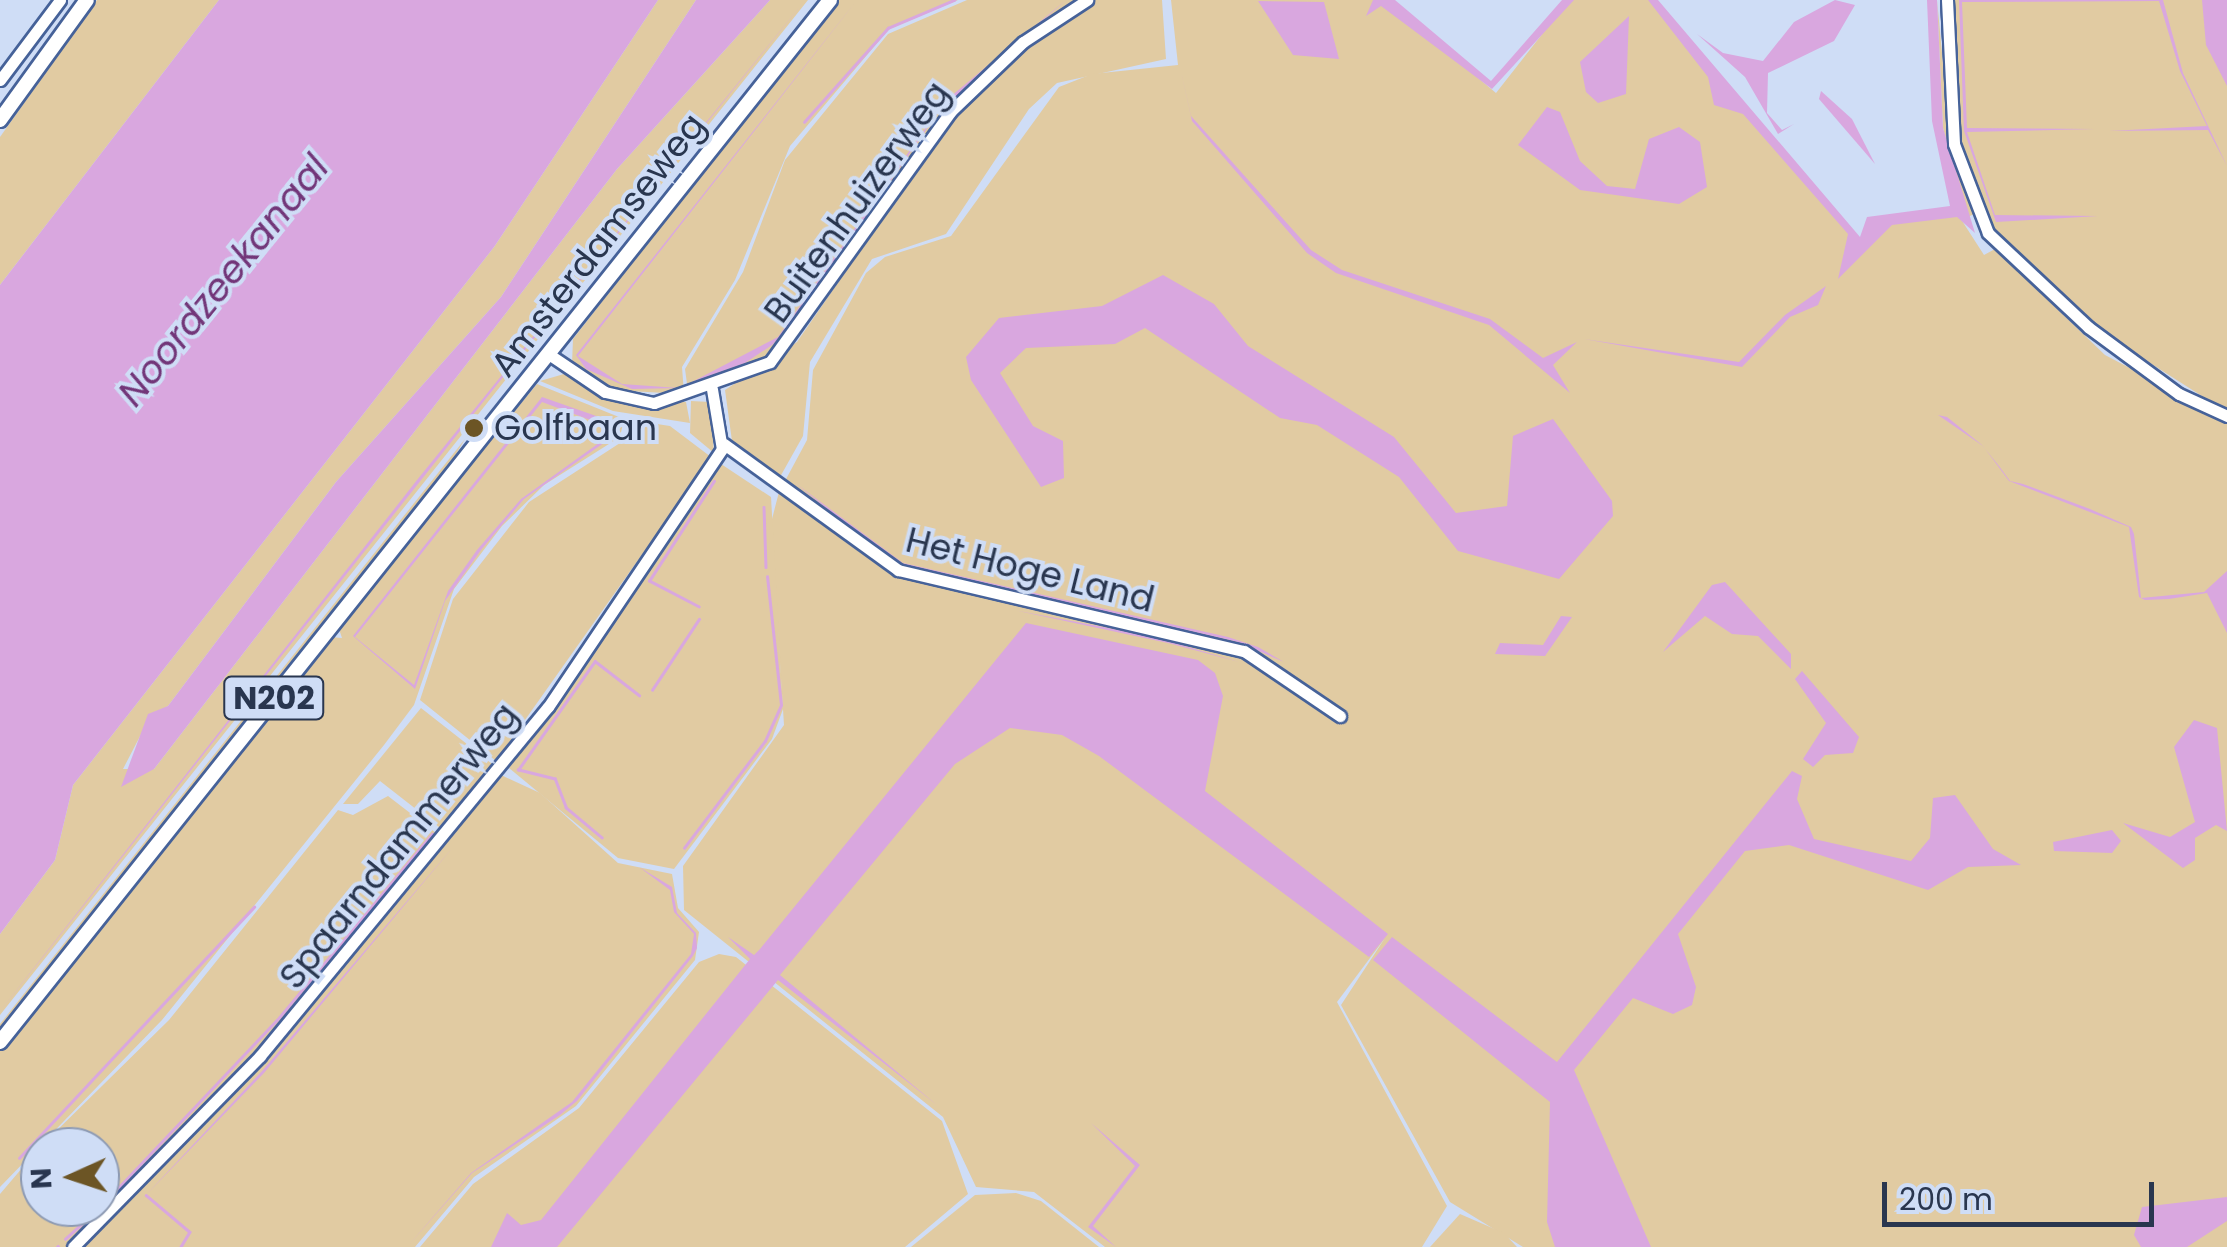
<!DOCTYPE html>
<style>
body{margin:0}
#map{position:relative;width:2227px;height:1247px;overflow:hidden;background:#cfddf6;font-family:Poppins,sans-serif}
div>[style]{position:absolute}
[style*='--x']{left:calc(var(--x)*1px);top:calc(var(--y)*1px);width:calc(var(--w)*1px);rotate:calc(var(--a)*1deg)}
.green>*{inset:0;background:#e1cba2}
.water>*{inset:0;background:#d9a7df}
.stream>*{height:2.5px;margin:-1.25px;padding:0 1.25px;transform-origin:1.25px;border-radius:1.25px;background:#d9a7df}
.roads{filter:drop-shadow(2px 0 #466299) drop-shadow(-2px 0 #466299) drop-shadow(0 2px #466299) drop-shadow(0 -2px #466299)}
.minor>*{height:11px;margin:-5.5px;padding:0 5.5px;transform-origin:5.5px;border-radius:5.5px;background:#fff}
.major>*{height:14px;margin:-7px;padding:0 7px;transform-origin:7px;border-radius:7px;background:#fff}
.dots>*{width:28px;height:28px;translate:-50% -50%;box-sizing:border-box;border:5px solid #cfddf6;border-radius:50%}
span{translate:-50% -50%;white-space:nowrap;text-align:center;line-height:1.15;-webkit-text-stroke:8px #cfddf6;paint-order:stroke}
.shield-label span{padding:2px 8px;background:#cfddf6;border:2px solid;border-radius:8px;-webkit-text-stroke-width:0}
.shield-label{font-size:32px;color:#29364f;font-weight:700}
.street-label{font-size:35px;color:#29364f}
.poi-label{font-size:35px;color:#29364f}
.left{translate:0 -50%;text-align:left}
.water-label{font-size:38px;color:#723679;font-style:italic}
.north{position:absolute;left:20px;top:1127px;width:100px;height:100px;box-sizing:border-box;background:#cfddf6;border:2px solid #8d9ab3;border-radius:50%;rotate:267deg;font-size:28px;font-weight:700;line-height:40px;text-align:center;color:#29364f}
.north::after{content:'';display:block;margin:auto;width:35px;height:45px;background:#6c5525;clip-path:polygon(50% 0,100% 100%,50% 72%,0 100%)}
.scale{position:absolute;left:1882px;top:1182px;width:272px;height:45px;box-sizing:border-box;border:5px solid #29364f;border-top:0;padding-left:12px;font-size:30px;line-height:35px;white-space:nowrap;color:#29364f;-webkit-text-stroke:8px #cfddf6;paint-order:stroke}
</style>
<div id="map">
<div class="green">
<i style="clip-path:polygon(97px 0,219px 0,0 285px,0 137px)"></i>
<i style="clip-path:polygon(658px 0,696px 0,501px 297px,336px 482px,168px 706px,150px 717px,123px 769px,154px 769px,617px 169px,770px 0,808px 0,0 1015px,0 934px,55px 860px,73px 785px,494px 247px)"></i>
<i style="clip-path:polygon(836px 0,958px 0,889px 29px,790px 146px,735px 280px,682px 367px,684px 394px,610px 390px,572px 364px,573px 339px)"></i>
<i style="clip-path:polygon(967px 0,1080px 0,964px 92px,768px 359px,688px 391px,685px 369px,743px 272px,785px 160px,888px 34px)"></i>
<i style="clip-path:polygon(1094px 0,1162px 0,1166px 59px,1057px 83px,1029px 109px,946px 234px,872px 259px,810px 362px,803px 436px,780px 477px,732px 441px,725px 390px,797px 342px,957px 110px,1028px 44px)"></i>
<i style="clip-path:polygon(1171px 0,1385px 0,1496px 93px,1569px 0,1652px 0,1859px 243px,1881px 223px,1957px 213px,1984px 255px,1995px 249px,2105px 355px,2227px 419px,2227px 1247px,1523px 1247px,1450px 1202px,1341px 1005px,1385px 938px,1337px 1002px,1447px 1206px,1422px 1247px,1105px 1247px,1034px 1192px,976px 1187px,943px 1117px,684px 910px,683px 866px,784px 725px,771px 523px,780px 488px,897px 574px,1233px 651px,1319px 696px,1251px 649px,898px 567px,785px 481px,807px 440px,813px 370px,866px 273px,885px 257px,951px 236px,1059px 87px,1092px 74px,1178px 65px)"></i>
<i style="clip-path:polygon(1937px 0,1950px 137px,1974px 214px,1968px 217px,1943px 128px)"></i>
<i style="clip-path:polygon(1951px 0,2227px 0,2227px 412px,2095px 328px,1993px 233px,1957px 140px)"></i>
<i style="clip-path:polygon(564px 374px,621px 402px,686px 402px,690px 423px,613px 411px,540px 381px)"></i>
<i style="clip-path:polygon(537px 384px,624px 419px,620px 437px,544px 485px,502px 526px,454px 589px,414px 705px,384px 745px,162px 1020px,0 1187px,0 1051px,330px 637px,342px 638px,338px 626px)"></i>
<i style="clip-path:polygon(691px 401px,710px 402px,714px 453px,690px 433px)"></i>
<i style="clip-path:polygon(631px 420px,670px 426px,711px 457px,496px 761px,420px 700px,453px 599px,529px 502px,620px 443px)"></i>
<i style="clip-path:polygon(465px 439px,440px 481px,0 1034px,0 1024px)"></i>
<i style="clip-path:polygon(718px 462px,771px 497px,783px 709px,772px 739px,674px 869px,618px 858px,509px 768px)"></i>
<i style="clip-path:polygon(421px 708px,495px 766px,444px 831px,380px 781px,358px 804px,343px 804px)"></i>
<i style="clip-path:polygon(501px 775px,540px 793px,618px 863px,672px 874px,678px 908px,699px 932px,695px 960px,576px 1106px,474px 1177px,415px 1247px,79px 1247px,271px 1050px)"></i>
<i style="clip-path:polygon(388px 796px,440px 836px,266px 1043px,67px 1247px,0 1247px,0 1194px,40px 1147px,40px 1207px,100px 1207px,100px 1147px,40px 1147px,169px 1020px,338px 810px,353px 815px)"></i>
<i style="clip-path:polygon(719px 954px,736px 957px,942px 1121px,968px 1194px,905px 1247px,420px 1247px,473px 1184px,579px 1108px,699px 962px)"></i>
<i style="clip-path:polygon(1016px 1193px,1041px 1201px,1099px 1247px,911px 1247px,975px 1195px)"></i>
<i style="clip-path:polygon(1460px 1214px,1504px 1233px,1517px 1247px,1430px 1247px)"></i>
</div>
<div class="water">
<i style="clip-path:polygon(219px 0,658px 0,494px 247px,73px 785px,55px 860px,0 934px,0 285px)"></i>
<i style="clip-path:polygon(696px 0,770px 0,617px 169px,154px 769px,121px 787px,148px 714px,168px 706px,336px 482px,501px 297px)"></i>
<i style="clip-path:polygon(805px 0,464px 426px,0 1011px,417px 480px)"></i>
<i style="clip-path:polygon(857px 0,578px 356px,622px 384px,679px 388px,632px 389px,586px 369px,576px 355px)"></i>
<i style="clip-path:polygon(1066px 0,937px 114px,787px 330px,772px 345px,745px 363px,690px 383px,778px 337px,944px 102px)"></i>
<i style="clip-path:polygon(1373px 0,1395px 0,1491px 81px,1562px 0,1574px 0,1492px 89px,1381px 6px,1366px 16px)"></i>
<i style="clip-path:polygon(1648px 0,1658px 0,1860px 237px,1867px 217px,1950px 206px,1932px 121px,1927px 0,1937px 0,1943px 128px,1975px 233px,1957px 217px,1892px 225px,1838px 279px,1848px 234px,1743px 114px,1714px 105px,1708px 77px)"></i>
<i style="clip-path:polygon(1835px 0,1855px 5px,1834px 41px,1768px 73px,1767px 113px,1782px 130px,1794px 124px,1778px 134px,1745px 77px,1697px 34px,1723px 53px,1763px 61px,1794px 22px)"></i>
<i style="clip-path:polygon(1959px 0,2163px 0,2183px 73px,2227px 166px,2208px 130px,2109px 131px,2207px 126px,2180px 71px,2159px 1px,1962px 2px,1967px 128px,2095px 129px,1967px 132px,1995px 215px,2098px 216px,1996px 222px,1964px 131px)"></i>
<i style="clip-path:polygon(2202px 0,2227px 0,2227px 86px,2206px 45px)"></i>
<i style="clip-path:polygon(1258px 1px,1324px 2px,1339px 59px,1293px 55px)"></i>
<i style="clip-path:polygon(1629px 16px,1626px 94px,1598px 103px,1586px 92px,1580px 62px)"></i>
<i style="clip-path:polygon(1178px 58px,1191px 116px,1311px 250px,1342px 270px,1490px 319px,1543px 358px,1577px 342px,1553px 365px,1570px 393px,1489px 325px,1336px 273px,1307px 253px,1192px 121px)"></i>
<i style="clip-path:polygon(1821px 91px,1852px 119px,1875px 164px,1819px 99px)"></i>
<i style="clip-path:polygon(1547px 107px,1560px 112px,1580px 161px,1607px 186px,1635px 189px,1649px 139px,1679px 127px,1700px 142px,1707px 187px,1679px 204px,1580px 190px,1518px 145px)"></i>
<i style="clip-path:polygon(1163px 275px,1214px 304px,1248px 346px,1394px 437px,1456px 513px,1507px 506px,1513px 436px,1553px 419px,1612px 501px,1613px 516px,1559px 579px,1458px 551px,1399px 477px,1317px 425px,1280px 418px,1145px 328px,1115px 344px,1026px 348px,1000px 373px,1033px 426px,1063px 441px,1064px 478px,1041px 487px,971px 380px,966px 357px,999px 318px,1102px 306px)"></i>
<i style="clip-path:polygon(1826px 286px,1818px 305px,1790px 317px,1742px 367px,1584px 339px,1739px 362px,1785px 315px)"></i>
<i style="clip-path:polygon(evenodd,542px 397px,619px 424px,618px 433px,524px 499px,481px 550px,445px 601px,415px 689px,353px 636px,542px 397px,542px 402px,617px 430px,521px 499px,477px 550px,448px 591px,414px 685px,355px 637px,542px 402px)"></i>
<i style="clip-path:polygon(1938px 415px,1947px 417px,1982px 445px,1999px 466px,2010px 481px,2023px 484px,2090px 509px,2131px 527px,2134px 534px,2141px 598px,2204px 592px,2227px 571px,2227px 633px,2207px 593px,2169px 599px,2145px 600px,2139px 597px,2129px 527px,2009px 481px,1983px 446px)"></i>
<i style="clip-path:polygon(795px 483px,903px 563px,1228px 637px,1258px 647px,1284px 662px,1238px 642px,910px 567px,881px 552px)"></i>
<i style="clip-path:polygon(1725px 582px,1791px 654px,1791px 669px,1758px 636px,1732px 634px,1705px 616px,1663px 652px,1712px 585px)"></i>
<i style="clip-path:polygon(1014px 610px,1151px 636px,1239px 662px,1168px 643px)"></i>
<i style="clip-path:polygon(1561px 616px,1572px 617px,1545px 656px,1495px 654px,1500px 643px,1543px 645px)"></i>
<i style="clip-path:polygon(1026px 623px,1198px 660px,1215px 673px,1223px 696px,1205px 791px,1388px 934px,1369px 957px,1099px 756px,1062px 735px,1010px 728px,955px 764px,780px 975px,937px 1105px,778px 980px,557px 1247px,491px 1247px,507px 1213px,521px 1225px,541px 1220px,750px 959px,728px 937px,754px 955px,760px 949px)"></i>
<i style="clip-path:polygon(1802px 671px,1859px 737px,1853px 753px,1825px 755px,1813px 767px,1803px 759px,1826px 723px,1795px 679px)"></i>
<i style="clip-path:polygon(2194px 720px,2217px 728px,2227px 831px,2216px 825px,2195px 838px,2195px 860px,2183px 868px,2123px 823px,2170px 837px,2195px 822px,2174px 747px)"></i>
<i style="clip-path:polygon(1792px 771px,1802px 776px,1797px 799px,1814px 839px,1911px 861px,1930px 838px,1933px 798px,1955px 795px,1993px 849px,2021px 865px,1968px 867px,1928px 890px,1789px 845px,1745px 851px,1678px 934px,1696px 987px,1692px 1005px,1673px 1014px,1633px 998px,1574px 1070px,1651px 1247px,1555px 1247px,1547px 1222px,1550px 1102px,1373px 960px,1392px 937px,1557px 1062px)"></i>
<i style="clip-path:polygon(2112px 830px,2121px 841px,2112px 853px,2054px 851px,2053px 842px)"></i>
<i style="clip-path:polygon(454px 846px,264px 1073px,146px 1195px,263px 1070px)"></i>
<i style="clip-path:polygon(639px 867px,672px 887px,677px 913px,696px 933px,697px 948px,693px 956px,577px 1101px,560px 1115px,472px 1173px,407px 1247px,471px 1173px,572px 1102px,691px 954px,694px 934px,674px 912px,670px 890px)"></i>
<i style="clip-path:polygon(1091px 1123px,1140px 1165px,1093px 1226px,1116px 1247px,1088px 1227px,1135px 1166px)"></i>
<i style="clip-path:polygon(2227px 1197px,2227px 1221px,2187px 1247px,2141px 1247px,2134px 1235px,2142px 1207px)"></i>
</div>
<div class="stream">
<i style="--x:804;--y:122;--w:126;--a:-48.2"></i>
<i style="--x:888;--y:28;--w:72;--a:-23"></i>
<i style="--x:764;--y:507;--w:60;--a:88.1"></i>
<i style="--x:699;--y:607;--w:56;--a:-152.5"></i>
<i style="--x:649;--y:581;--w:119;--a:-57"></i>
<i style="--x:652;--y:690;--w:85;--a:-56.5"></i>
<i style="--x:602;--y:838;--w:47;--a:-140.2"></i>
<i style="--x:566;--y:808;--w:31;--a:-111"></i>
<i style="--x:555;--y:779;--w:38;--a:-166"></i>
<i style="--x:518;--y:770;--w:133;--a:-54.8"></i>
<i style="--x:595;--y:661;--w:56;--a:37.7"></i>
<i style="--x:684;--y:848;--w:134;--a:-52.9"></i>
<i style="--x:765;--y:741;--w:39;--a:-66"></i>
<i style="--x:781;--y:705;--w:129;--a:-96.2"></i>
<i style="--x:19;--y:1158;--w:344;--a:-46.9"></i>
<i style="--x:146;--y:1195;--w:57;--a:40.1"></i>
<i style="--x:190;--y:1232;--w:17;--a:121"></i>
<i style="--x:100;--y:1207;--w:257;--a:-46.6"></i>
<i style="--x:277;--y:1020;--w:242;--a:-50.2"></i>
<i style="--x:65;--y:1239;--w:47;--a:-42.4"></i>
<i style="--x:57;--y:1247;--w:1;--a:-45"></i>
</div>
<div class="roads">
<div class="minor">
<i style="--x:1947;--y:0;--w:144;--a:87.2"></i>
<i style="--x:1954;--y:144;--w:95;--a:69.1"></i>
<i style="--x:1988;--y:233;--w:137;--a:43.2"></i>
<i style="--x:2088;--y:327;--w:113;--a:36.4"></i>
<i style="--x:2179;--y:394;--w:53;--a:24.6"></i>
<i style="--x:0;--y:80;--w:100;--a:-53.1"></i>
<i style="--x:550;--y:355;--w:66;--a:33.9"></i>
<i style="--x:605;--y:392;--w:50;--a:12.7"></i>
<i style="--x:654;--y:403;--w:123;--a:-19.5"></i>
<i style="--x:770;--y:362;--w:308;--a:-54.2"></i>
<i style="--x:950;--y:112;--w:101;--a:-43.8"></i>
<i style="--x:1023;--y:42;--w:77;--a:-33.3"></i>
<i style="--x:724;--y:444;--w:215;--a:35.9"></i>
<i style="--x:898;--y:570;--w:355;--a:13.2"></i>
<i style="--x:1244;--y:651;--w:116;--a:34.1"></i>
<i style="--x:73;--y:1247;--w:267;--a:-45.6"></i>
<i style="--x:260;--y:1056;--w:452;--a:-50.5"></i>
<i style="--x:548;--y:707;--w:311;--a:-56"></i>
<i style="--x:722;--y:449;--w:61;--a:-99.5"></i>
</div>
<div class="major">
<i style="--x:0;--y:120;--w:148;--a:-54.1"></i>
<i style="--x:0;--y:1042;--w:1332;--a:-51.46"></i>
</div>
</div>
<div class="dots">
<i style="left:474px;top:428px;background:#6c5525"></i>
</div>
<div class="shield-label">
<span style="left:274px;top:698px">N202</span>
</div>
<div class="street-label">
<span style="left:857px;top:202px;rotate:-54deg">Buitenhuizerweg</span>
<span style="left:598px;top:245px;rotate:-52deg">Amsterdamseweg</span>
<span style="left:1030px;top:570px;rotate:14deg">Het Hoge Land</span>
<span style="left:399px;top:846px;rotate:-51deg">Spaarndammerweg</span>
</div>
<div class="poi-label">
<span class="left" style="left:494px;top:428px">Golfbaan</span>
</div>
<div class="water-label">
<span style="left:223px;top:280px;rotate:-51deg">Noordzeekanaal</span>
</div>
<div class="north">N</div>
<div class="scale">200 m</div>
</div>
